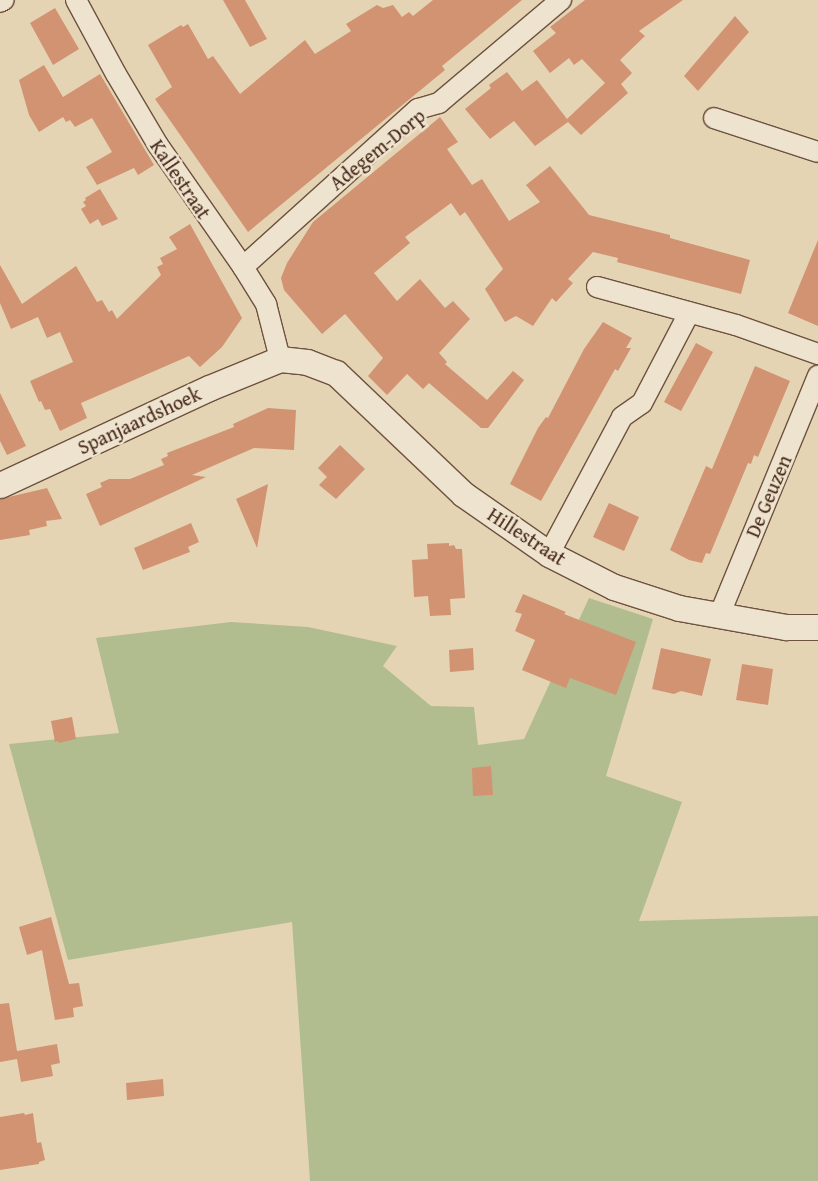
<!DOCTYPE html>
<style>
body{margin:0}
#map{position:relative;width:818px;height:1181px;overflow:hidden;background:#e5d4b4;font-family:"Gentium Book Plus",serif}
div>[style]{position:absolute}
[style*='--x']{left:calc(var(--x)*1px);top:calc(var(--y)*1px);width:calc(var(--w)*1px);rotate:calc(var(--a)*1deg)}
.green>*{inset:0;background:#b2bd8f}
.building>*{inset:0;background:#d19371}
.roads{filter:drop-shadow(1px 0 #6d523f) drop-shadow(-1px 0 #6d523f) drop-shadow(0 1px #6d523f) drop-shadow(0 -1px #6d523f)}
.minor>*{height:20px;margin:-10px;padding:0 10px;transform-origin:10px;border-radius:10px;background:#eee3ce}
.tertiary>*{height:25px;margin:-12.5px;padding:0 12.5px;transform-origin:12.5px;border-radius:12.5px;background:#eee3ce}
span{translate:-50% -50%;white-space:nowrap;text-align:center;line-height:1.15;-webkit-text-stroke:5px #eee3ce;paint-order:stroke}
.street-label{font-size:20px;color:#452718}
</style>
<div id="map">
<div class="green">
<i style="clip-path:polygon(589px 598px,653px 619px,606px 776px,682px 802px,639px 921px,818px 916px,818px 1181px,310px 1181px,292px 922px,68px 960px,9px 744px,119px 733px,96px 638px,231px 622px,308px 627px,397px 646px,383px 666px,431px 706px,474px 707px,478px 745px,524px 739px)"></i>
</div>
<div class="building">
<i style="clip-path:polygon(223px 0,245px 0,267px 39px,250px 47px)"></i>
<i style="clip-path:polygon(433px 0,522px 0,442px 66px,445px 70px,248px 232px,155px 99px,172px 87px,148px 45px,181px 25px,183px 27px,188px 24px,208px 59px,213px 56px,240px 94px,305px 40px,315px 54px,351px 31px,346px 24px,377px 5px,383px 8px,393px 5px,402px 17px,409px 12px,413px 16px)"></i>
<i style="clip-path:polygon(585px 0,683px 0,639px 31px,645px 36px,620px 60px,632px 73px,621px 84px,628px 93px,581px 135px,568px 122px,535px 146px,514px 121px,490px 139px,465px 109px,491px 88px,489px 85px,507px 72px,522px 91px,537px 80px,567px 119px,605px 83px,582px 59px,574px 65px,569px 58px,550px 73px,533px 51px,556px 33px,550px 27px)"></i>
<i style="clip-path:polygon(55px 8px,79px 49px,53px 65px,30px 23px)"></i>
<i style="clip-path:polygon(735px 16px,749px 32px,698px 91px,684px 76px)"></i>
<i style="clip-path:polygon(44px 65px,63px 97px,100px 74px,154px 165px,138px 175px,134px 168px,97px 185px,86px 167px,112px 152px,92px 118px,75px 127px,70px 120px,66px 122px,63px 117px,39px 132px,29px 115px,19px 80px)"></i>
<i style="clip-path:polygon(440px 117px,458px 142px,447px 149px,472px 185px,482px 179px,509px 221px,540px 202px,526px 185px,550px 166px,589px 215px,670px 235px,670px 238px,750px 260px,741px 294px,617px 262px,618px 258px,593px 252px,568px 279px,573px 283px,556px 302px,552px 298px,533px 326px,516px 316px,505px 322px,485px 289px,503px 269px,465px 212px,460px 216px,451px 203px,405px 237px,410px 243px,374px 273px,397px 301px,420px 279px,445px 308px,453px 301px,470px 319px,439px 353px,447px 362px,445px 364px,487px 400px,513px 371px,524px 380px,488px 428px,481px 428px,429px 383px,423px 389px,407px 374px,387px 395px,368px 376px,383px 358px,345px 314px,322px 334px,284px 290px,281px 278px,287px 263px,313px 222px)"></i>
<i style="clip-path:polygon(100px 189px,118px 219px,102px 226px,98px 219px,90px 224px,81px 209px,86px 206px,83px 202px,86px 200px,85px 198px)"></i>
<i style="clip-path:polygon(190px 224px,242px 318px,222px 347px,200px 367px,189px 356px,81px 403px,87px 418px,60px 431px,50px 409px,45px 410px,41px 401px,39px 402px,30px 381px,73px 362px,60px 332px,47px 338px,38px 317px,11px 329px,0 303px,0 265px,22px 304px,76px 266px,97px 302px,102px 300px,109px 312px,112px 310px,117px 319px,161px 275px,157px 267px,163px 264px,160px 258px,177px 249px,169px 237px)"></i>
<i style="clip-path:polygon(818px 240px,818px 326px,788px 313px)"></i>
<i style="clip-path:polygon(603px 322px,632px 338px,626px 348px,631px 348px,618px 371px,615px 369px,541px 501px,510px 484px,538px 428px,546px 417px,548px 418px,584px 349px)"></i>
<i style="clip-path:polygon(696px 343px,713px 352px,681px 411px,664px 402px)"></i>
<i style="clip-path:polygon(755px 366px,790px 381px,758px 457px,754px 455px,751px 464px,748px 463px,710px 554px,706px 553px,702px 563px,689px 560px,670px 550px,706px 466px,712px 469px)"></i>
<i style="clip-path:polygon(0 393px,26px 446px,7px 455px,0 441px)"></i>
<i style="clip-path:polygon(268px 408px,296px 410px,294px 450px,254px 448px,192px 475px,206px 477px,100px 526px,86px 494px,102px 487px,100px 483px,109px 479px,130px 479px,164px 465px,161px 459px,168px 456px,167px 453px,234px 427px,233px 424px)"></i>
<i style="clip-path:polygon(340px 445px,365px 469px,336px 499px,319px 485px,327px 477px,318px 468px)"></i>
<i style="clip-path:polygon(268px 484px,257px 548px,236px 499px)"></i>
<i style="clip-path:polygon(47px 488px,62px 519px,46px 521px,47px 526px,29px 530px,30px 535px,0 540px,0 499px)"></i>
<i style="clip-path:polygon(609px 503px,639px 517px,624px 551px,593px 537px)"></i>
<i style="clip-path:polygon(191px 523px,199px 542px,188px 547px,190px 552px,143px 570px,134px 548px)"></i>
<i style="clip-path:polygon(449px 543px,449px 546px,454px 545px,456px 549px,462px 549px,465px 598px,450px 599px,451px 615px,430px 616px,428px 596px,414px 597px,412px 560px,428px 559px,427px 544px)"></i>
<i style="clip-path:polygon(523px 594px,566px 612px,564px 614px,636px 642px,616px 695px,570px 678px,566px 688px,522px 670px,535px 640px,515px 631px,522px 614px,515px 612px)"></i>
<i style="clip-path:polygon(473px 648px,474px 670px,450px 672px,449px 650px)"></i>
<i style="clip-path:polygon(661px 648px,711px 659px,702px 696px,681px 691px,674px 694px,652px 689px)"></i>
<i style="clip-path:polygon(742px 664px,773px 669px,768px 705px,736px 700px)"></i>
<i style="clip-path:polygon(72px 717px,76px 739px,59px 743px,58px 741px,55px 742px,51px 721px)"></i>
<i style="clip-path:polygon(491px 766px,493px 795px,473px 796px,472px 768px)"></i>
<i style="clip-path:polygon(51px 917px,69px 984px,79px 983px,83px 1006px,73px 1008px,74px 1017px,55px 1020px,42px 950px,27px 955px,19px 927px)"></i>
<i style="clip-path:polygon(9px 1003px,17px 1051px,57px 1044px,60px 1063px,51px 1065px,53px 1076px,21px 1082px,17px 1059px,0 1062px,0 1004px)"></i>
<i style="clip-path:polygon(163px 1079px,164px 1096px,127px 1100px,126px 1083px)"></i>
<i style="clip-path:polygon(24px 1113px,25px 1115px,33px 1113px,37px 1143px,41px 1142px,45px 1160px,39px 1162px,39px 1164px,0 1170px,0 1117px)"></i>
</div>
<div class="roads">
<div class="minor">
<i style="--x:76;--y:0;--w:84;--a:61.6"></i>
<i style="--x:116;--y:74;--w:82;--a:59.4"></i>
<i style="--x:158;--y:145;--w:149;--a:55.1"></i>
<i style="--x:243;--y:267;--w:44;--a:58.1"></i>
<i style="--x:266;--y:304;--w:57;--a:75.7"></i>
<i style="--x:0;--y:2;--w:4;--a:-27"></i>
<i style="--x:714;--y:118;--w:109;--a:18.1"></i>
<i style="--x:243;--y:267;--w:236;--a:-42.1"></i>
<i style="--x:418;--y:109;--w:22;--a:-16"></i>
<i style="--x:439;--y:103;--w:160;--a:-40.2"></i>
<i style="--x:597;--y:287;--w:144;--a:15.3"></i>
<i style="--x:736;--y:325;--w:87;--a:19.5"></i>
<i style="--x:549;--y:554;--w:155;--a:-61.9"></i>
<i style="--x:622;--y:417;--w:24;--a:-35"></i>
<i style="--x:642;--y:403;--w:102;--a:-62.4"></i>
<i style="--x:719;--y:616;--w:260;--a:-67.6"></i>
</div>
<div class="tertiary">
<i style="--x:0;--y:485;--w:230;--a:-24.9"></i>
<i style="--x:209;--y:388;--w:77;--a:-22.2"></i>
<i style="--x:280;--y:359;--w:27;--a:6"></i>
<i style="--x:307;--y:362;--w:31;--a:21"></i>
<i style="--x:336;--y:373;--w:175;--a:43.6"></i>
<i style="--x:463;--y:494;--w:105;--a:34.9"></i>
<i style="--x:549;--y:554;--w:73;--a:26.9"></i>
<i style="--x:614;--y:587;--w:68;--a:17.9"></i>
<i style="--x:679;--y:608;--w:109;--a:10.1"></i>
<i style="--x:786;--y:627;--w:32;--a:0"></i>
</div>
</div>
<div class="street-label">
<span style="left:377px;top:149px;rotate:-39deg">Adegem-Dorp</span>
<span style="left:181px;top:179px;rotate:56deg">Kallestraat</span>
<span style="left:139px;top:420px;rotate:-25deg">Spanjaardshoek</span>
<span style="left:768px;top:496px;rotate:-67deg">De Geuzen</span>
<span style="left:527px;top:536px;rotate:33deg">Hillestraat</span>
</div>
</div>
